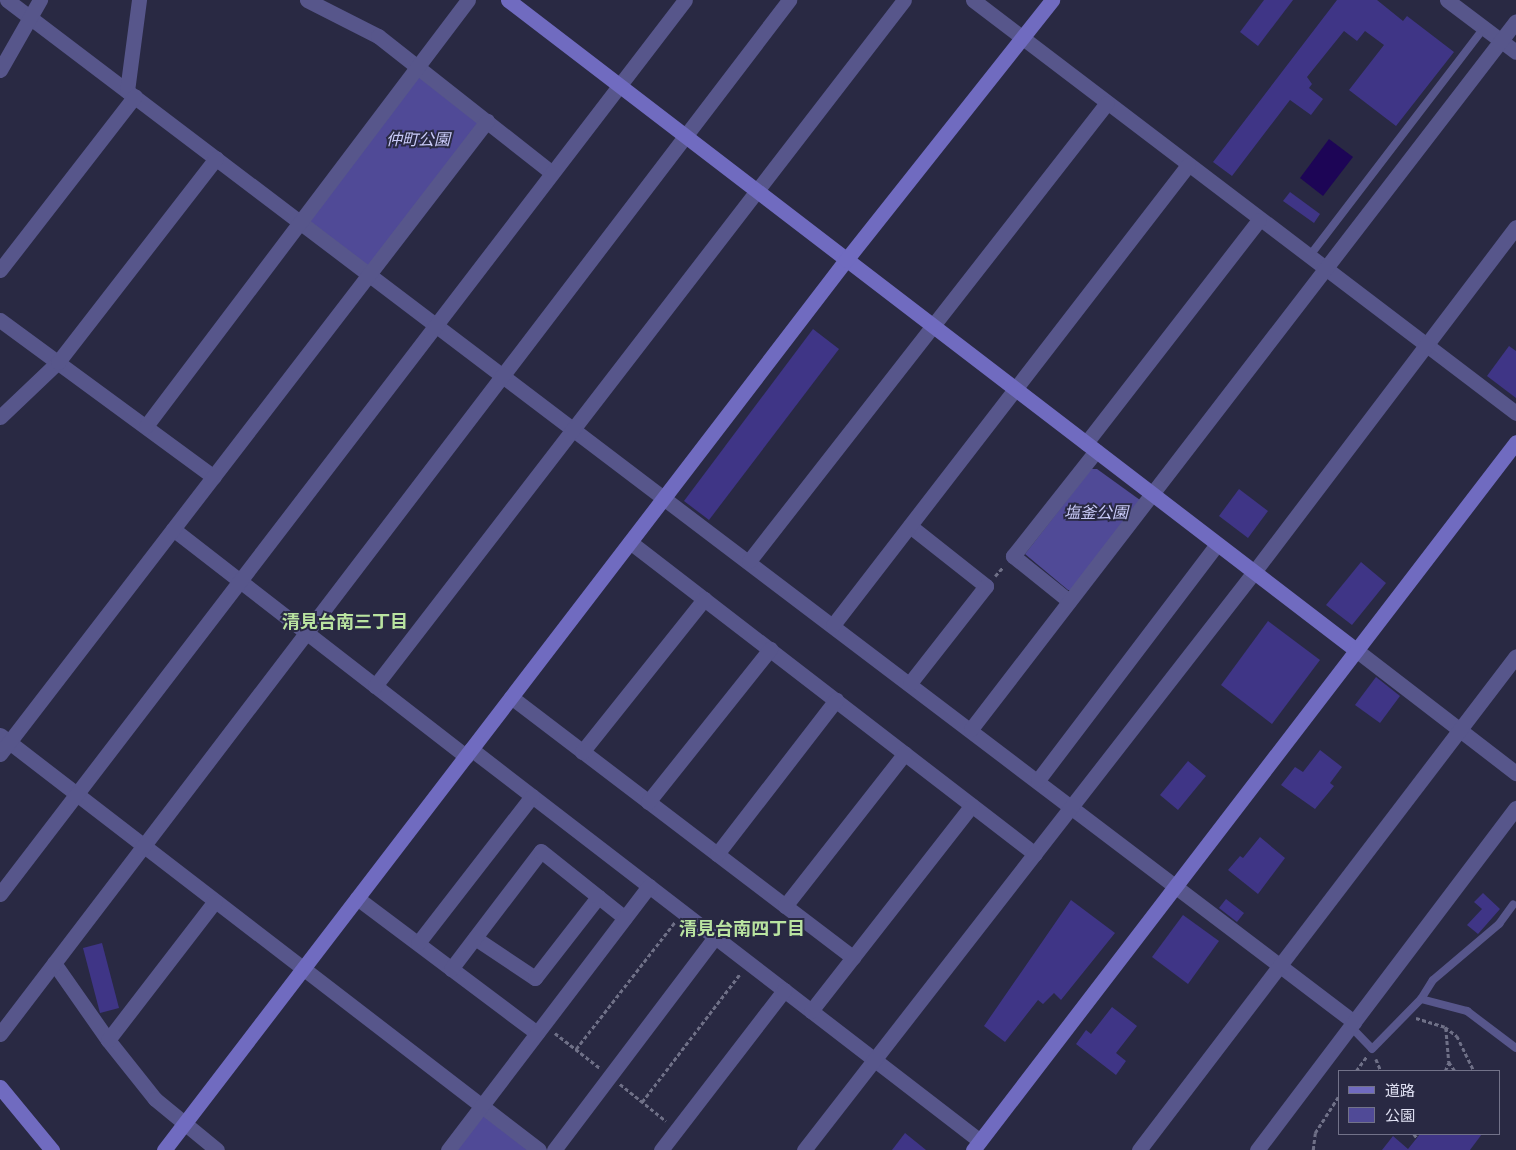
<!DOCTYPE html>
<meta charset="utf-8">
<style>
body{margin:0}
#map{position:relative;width:1516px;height:1150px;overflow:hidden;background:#292943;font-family:"Libre Baskerville","Noto Sans JP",serif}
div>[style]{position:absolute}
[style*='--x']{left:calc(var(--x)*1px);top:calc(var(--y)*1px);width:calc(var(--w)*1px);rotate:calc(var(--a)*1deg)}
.green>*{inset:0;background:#504a97}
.water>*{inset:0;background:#1d0556}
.building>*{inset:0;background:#3f3586}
.path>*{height:2.5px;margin-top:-1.25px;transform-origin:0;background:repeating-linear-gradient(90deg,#6f7087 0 4px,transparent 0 6.5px)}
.lane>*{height:8px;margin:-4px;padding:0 4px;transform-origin:4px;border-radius:4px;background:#57568b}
.street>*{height:15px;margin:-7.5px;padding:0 7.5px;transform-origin:7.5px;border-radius:7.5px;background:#57568b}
.secondary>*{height:15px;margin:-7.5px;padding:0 7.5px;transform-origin:7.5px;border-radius:7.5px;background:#706bc0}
span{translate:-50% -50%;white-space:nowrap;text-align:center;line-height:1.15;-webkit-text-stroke:4px #292943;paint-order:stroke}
.park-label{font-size:16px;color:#cacbf9;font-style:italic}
.neighbourhood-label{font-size:18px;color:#b9e3a0;font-weight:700}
.legend{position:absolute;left:1338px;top:1070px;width:162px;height:65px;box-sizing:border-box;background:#292943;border:1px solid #727289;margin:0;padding:6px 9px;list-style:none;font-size:15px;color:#dfe0f2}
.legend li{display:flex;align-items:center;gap:10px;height:25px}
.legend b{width:25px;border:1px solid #727289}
</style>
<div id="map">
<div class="green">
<i style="clip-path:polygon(419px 66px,487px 121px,370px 274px,300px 222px)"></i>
<i style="clip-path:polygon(1091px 469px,1097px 469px,1140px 500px,1073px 590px,1068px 590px,1025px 554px)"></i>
<i style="clip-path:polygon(483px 1114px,530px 1150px,455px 1150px)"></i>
</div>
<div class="water">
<i style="clip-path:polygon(1329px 139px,1353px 157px,1323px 196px,1300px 178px)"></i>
</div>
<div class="building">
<i style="clip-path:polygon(1264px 0,1293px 0,1258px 46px,1240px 32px)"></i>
<i style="clip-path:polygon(1337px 0,1377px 0,1403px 21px,1407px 16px,1454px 52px,1396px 126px,1349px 90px,1384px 45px,1365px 31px,1357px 41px,1344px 31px,1307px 77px,1312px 84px,1309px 88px,1323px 99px,1311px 115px,1290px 100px,1232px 176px,1213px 162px)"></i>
<i style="clip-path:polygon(1290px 192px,1320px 214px,1314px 223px,1283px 201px)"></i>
<i style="clip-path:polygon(813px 329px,839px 349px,709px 520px,684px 501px)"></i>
<i style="clip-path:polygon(1509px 346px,1516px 351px,1516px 398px,1487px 376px)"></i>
<i style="clip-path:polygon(1239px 489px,1268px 511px,1248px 538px,1219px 516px)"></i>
<i style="clip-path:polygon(1361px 562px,1386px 583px,1352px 625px,1326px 605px)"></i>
<i style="clip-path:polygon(1268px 621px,1320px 660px,1272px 724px,1221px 685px)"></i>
<i style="clip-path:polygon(1376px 677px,1400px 696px,1380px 723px,1355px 705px)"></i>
<i style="clip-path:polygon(1320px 750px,1342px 767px,1330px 783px,1334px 786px,1315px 809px,1281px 785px,1295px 767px,1303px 772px)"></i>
<i style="clip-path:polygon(1188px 761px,1206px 776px,1178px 810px,1160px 795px)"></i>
<i style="clip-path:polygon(1260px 837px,1285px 858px,1258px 894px,1228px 870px,1240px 856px,1243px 858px)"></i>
<i style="clip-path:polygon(1483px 893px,1500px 909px,1478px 934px,1467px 925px,1482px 909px,1474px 902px)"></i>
<i style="clip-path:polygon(1226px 899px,1244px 913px,1237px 922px,1219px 908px)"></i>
<i style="clip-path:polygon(1071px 900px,1115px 933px,1061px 1000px,1054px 993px,1043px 1004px,1038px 1000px,1005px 1042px,984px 1026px)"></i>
<i style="clip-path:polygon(1183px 915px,1219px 941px,1188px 984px,1152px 957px)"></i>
<i style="clip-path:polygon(102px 943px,119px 1008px,100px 1013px,83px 948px)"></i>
<i style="clip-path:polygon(1112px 1007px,1137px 1026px,1116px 1053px,1126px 1061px,1116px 1075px,1076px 1044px,1086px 1030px,1091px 1034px)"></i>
<i style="clip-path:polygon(905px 1133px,926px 1150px,892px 1150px)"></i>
<i style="clip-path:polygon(1420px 1134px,1482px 1134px,1470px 1150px,1382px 1150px,1393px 1136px,1408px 1149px)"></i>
</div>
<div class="path">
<i style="--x:995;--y:576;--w:12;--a:-48"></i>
<i style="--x:1416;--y:1018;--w:30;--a:17"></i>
<i style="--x:1445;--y:1027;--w:15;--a:37"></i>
<i style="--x:1457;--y:1036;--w:39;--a:64"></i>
<i style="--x:1446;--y:1028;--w:34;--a:85"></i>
<i style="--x:1449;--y:1062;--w:11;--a:56"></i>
<i style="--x:555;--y:1033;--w:57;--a:37.9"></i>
<i style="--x:576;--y:1049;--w:161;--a:-52.1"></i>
<i style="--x:1376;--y:1059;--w:13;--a:67"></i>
<i style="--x:1356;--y:1071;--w:19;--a:-54"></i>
<i style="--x:1445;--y:1071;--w:10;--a:-66"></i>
<i style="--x:620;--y:1084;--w:59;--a:38.8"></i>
<i style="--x:642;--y:1102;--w:161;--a:-52.6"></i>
<i style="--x:1414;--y:1134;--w:5;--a:53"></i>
<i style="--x:1313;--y:1150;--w:17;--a:-83"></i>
<i style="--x:1315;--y:1133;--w:46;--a:-57.3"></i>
</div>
<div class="lane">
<i style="--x:1308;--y:258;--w:290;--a:-52.6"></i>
<i style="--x:1421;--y:999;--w:22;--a:-58"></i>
<i style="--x:1433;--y:980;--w:87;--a:-40.3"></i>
<i style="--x:1499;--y:924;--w:24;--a:-54"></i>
<i style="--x:1351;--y:1027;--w:30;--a:46"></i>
<i style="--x:1372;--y:1049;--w:70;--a:-45.6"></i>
<i style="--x:1421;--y:999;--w:48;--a:14.6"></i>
<i style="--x:1467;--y:1011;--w:61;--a:37.1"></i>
</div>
<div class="street">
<i style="--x:7;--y:0;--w:1691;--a:37.19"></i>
<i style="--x:307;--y:0;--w:80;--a:26.9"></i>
<i style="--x:378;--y:36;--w:221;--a:38.2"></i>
<i style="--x:973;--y:0;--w:682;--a:37.26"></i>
<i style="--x:1447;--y:0;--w:86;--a:37"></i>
<i style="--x:0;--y:70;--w:81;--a:-60.3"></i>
<i style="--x:127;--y:91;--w:92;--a:-82.5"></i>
<i style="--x:0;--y:270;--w:220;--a:-52.2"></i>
<i style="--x:0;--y:320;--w:265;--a:36.3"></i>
<i style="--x:0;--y:417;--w:80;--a:-43.5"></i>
<i style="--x:58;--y:362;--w:258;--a:-52.2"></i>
<i style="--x:146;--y:426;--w:534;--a:-52.92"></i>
<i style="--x:1086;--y:443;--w:282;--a:-52.2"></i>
<i style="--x:910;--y:526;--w:97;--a:38.3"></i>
<i style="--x:986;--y:586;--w:123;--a:128.1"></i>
<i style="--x:173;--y:529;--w:371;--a:37.8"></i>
<i style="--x:630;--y:542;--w:511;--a:37.61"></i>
<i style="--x:749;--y:561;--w:581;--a:-51.99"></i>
<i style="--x:1069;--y:601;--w:72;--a:-141.2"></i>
<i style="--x:1013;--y:556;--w:134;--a:-51.7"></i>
<i style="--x:833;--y:625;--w:581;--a:-52.34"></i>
<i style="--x:1356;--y:650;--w:202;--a:37.6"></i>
<i style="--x:375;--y:686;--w:866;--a:-52.36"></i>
<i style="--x:511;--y:697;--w:430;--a:37.3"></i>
<i style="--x:971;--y:729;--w:893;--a:-52.41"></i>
<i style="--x:0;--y:735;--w:680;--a:37.59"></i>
<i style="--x:471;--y:749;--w:642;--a:37.6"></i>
<i style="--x:582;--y:752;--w:196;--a:-51.4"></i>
<i style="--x:0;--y:754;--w:799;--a:-52.43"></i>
<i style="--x:1038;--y:780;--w:296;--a:-52.8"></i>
<i style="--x:648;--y:802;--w:196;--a:-51.4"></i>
<i style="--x:717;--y:854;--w:195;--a:-52.3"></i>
<i style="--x:0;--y:894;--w:1126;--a:-52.54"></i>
<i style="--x:357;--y:898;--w:225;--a:36.9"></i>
<i style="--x:785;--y:906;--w:194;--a:-51.9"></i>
<i style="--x:475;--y:938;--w:72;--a:33.7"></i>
<i style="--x:535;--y:978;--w:103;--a:-52.1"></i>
<i style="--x:418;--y:943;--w:186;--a:-52.2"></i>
<i style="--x:54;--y:963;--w:94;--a:55"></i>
<i style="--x:108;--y:1040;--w:75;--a:51.5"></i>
<i style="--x:155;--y:1099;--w:80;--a:39.4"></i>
<i style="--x:451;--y:969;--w:148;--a:-52.7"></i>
<i style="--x:541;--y:851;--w:107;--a:38.6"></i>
<i style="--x:811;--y:1011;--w:261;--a:-52"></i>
<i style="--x:0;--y:1034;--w:1301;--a:-52.65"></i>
<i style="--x:108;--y:1040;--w:175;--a:-52.4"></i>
<i style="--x:448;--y:1150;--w:332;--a:-52.7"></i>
<i style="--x:554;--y:1150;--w:267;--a:-52.9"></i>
<i style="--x:661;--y:1150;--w:202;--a:-52.4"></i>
<i style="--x:804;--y:1150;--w:733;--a:-52.1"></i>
<i style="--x:1254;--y:572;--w:433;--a:-52.8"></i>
<i style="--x:1139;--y:1150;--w:621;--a:-52.65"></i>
<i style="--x:1257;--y:1150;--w:429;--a:-52.9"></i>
</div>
<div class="secondary">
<i style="--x:508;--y:0;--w:1068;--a:37.47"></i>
<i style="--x:0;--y:1087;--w:82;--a:50.5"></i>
<i style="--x:164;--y:1150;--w:1121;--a:-52.54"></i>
<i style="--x:846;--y:260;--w:332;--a:-51.6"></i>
<i style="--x:973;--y:1150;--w:892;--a:-52.51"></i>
</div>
<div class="park-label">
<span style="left:418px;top:139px">仲町公園</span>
<span style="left:1096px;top:512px">塩釜公園</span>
</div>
<div class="neighbourhood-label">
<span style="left:345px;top:622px">清見台南三丁目</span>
<span style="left:742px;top:929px">清見台南四丁目</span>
</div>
<ul class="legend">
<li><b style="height:6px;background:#706bc0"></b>道路</li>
<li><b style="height:14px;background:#504a97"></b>公園</li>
</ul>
</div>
